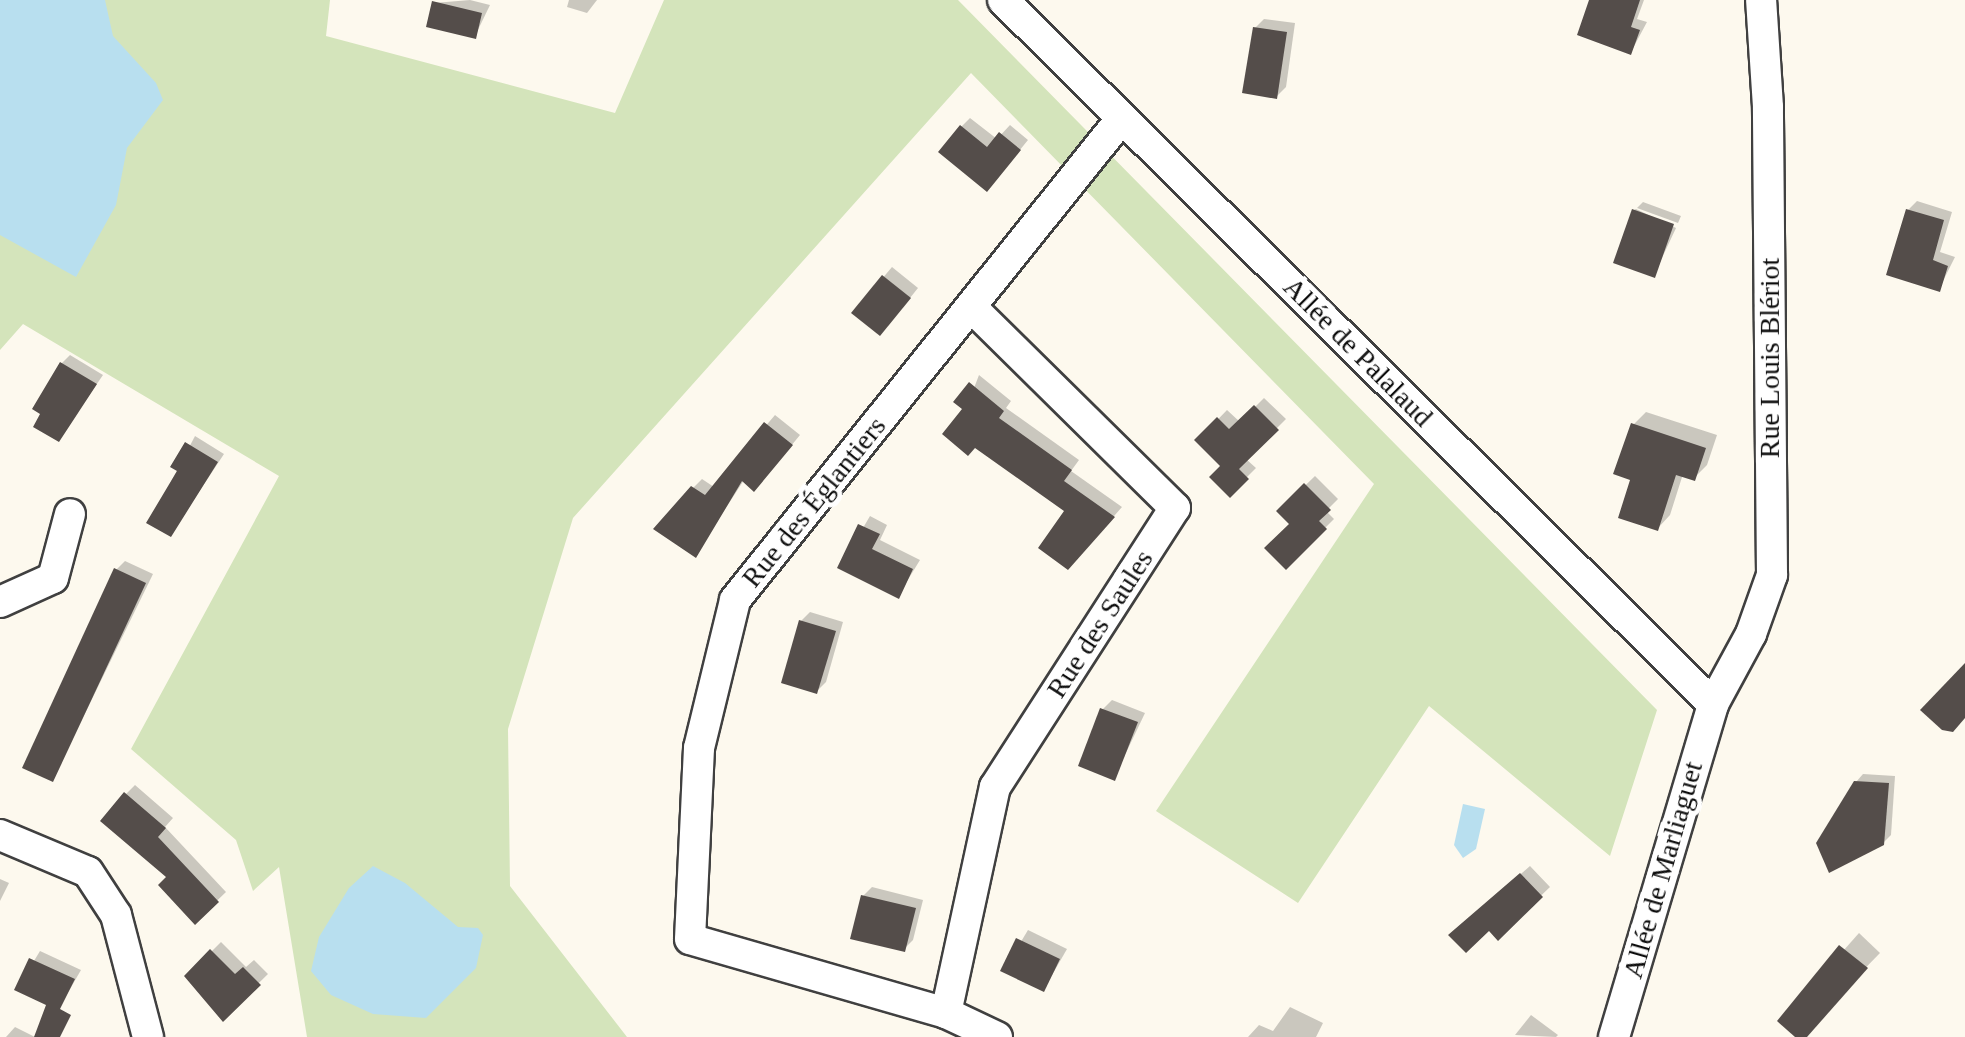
<!DOCTYPE html>
<meta charset="utf-8">
<style>
body{margin:0}
#map{position:relative;width:1965px;height:1037px;overflow:hidden;background:#fdf9ee;font-family:"Times New Roman",serif}
div>[style]{position:absolute}
[style*='--x']{left:calc(var(--x)*1px);top:calc(var(--y)*1px);width:calc(var(--w)*1px);rotate:calc(var(--a)*1deg)}
.green>*{inset:0;background:#d4e4bb}
.water>*{inset:0;background:#b8dfef}
.shadow>*{inset:0;background:#0003}
.building>*{inset:0;background:#544d4a}
.roads{filter:drop-shadow(2px 0 #404040) drop-shadow(-2px 0 #404040) drop-shadow(0 2px #404040) drop-shadow(0 -2px #404040)}
.minor>*{height:30px;margin:-15px;padding:0 15px;transform-origin:15px;border-radius:15px;background:#fff}
span{translate:-50% -50%;white-space:nowrap;text-align:center;line-height:1.15;-webkit-text-stroke:10px #fff;paint-order:stroke}
.street-label{font-size:28px;color:#0d0d0d}
</style>
<div id="map">
<div class="green">
<i style="clip-path:polygon(0 0,330px 0,326px 36px,615px 113px,664px 0,958px 0,1657px 710px,1610px 856px,1429px 706px,1298px 903px,1156px 811px,1374px 484px,971px 73px,573px 518px,508px 729px,510px 886px,627px 1037px,307px 1037px,279px 867px,253px 891px,236px 840px,131px 749px,279px 476px,23px 324px,0 350px)"></i>
</div>
<div class="water">
<i style="clip-path:polygon(0 0,105px 0,113px 36px,156px 83px,163px 100px,127px 148px,116px 205px,76px 277px,0 235px)"></i>
<i style="clip-path:polygon(1463px 804px,1485px 809px,1476px 849px,1463px 858px,1454px 845px)"></i>
<i style="clip-path:polygon(373px 866px,405px 883px,458px 927px,478px 928px,483px 935px,476px 968px,426px 1018px,373px 1014px,331px 995px,311px 971px,319px 937px,349px 888px)"></i>
</div>
<div class="shadow">
<i style="clip-path:polygon(470px 0,490px 5px,475px 36px,434px 3px)"></i>
<i style="clip-path:polygon(569px 0,597px 0,587px 13px,567px 7px)"></i>
<i style="clip-path:polygon(1592px 0,1644px 0,1637px 19px,1647px 22px,1631px 52px)"></i>
<i style="clip-path:polygon(1264px 19px,1295px 23px,1286px 87px,1277px 96px,1255px 28px)"></i>
<i style="clip-path:polygon(970px 118px,997px 139px,1010px 125px,1028px 140px,996px 179px,961px 127px)"></i>
<i style="clip-path:polygon(1917px 201px,1952px 212px,1940px 252px,1955px 257px,1939px 289px,1908px 210px)"></i>
<i style="clip-path:polygon(1643px 202px,1681px 216px,1678px 223px,1637px 208px)"></i>
<i style="clip-path:polygon(1636px 209px,1676px 228px,1654px 275px,1634px 210px)"></i>
<i style="clip-path:polygon(892px 267px,918px 288px,889px 324px,854px 312px)"></i>
<i style="clip-path:polygon(70px 355px,103px 375px,59px 439px,62px 363px)"></i>
<i style="clip-path:polygon(979px 375px,1011px 401px,1006px 408px,1079px 460px,1071px 471px,1122px 507px,1077px 558px,1068px 511px,966px 409px)"></i>
<i style="clip-path:polygon(1264px 398px,1286px 419px,1246px 459px,1256px 468px,1230px 494px,1223px 465px,1198px 440px,1227px 410px,1240px 422px)"></i>
<i style="clip-path:polygon(1646px 412px,1717px 435px,1707px 465px,1694px 478px,1683px 474px,1670px 515px,1658px 528px,1634px 478px,1633px 425px)"></i>
<i style="clip-path:polygon(775px 415px,800px 435px,763px 480px,744px 480px,696px 554px,693px 488px,702px 479px,714px 487px)"></i>
<i style="clip-path:polygon(195px 436px,224px 454px,171px 534px,150px 522px)"></i>
<i style="clip-path:polygon(1315px 476px,1338px 499px,1326px 511px,1334px 519px,1286px 567px,1292px 524px,1279px 511px)"></i>
<i style="clip-path:polygon(870px 516px,887px 525px,880px 540px,920px 560px,898px 596px,840px 567px)"></i>
<i style="clip-path:polygon(125px 561px,153px 574px,53px 779px,116px 570px)"></i>
<i style="clip-path:polygon(810px 612px,843px 622px,826px 682px,817px 691px,801px 621px)"></i>
<i style="clip-path:polygon(1112px 700px,1145px 713px,1114px 778px,1103px 709px)"></i>
<i style="clip-path:polygon(1863px 774px,1895px 776px,1891px 835px,1883px 843px,1856px 782px)"></i>
<i style="clip-path:polygon(135px 785px,173px 818px,165px 827px,226px 892px,195px 922px,126px 794px)"></i>
<i style="clip-path:polygon(1530px 866px,1550px 887px,1498px 937px,1489px 927px,1460px 927px)"></i>
<i style="clip-path:polygon(0 879px,9px 883px,0 901px)"></i>
<i style="clip-path:polygon(872px 887px,923px 900px,913px 940px,904px 949px,863px 896px)"></i>
<i style="clip-path:polygon(1028px 930px,1067px 949px,1044px 989px,1004px 970px)"></i>
<i style="clip-path:polygon(1859px 933px,1880px 953px,1798px 1037px,1781px 1021px)"></i>
<i style="clip-path:polygon(221px 942px,246px 967px,254px 960px,268px 974px,223px 1018px,187px 976px)"></i>
<i style="clip-path:polygon(40px 951px,81px 970px,59px 1008px,17px 989px)"></i>
<i style="clip-path:polygon(1290px 1007px,1323px 1023px,1316px 1037px,1248px 1037px,1259px 1025px,1273px 1031px)"></i>
<i style="clip-path:polygon(1531px 1015px,1558px 1035px,1556px 1037px,1515px 1035px)"></i>
<i style="clip-path:polygon(15px 1027px,35px 1037px,6px 1037px)"></i>
</div>
<div class="building">
<i style="clip-path:polygon(1589px 0,1640px 0,1631px 27px,1640px 30px,1631px 55px,1577px 35px)"></i>
<i style="clip-path:polygon(432px 1px,482px 13px,476px 39px,426px 27px)"></i>
<i style="clip-path:polygon(1253px 27px,1287px 32px,1277px 99px,1242px 93px)"></i>
<i style="clip-path:polygon(960px 125px,987px 147px,999px 132px,1021px 150px,987px 192px,938px 152px)"></i>
<i style="clip-path:polygon(1632px 209px,1674px 224px,1655px 278px,1613px 263px)"></i>
<i style="clip-path:polygon(1906px 209px,1944px 220px,1933px 260px,1948px 266px,1940px 292px,1886px 275px)"></i>
<i style="clip-path:polygon(882px 275px,911px 298px,880px 336px,851px 313px)"></i>
<i style="clip-path:polygon(60px 362px,97px 384px,59px 442px,33px 427px,40px 414px,32px 409px)"></i>
<i style="clip-path:polygon(969px 382px,1004px 411px,999px 418px,1072px 470px,1064px 481px,1115px 517px,1068px 570px,1038px 548px,1064px 511px,975px 448px,968px 456px,942px 434px,962px 409px,953px 402px)"></i>
<i style="clip-path:polygon(1254px 405px,1279px 430px,1239px 469px,1249px 479px,1230px 498px,1209px 477px,1220px 466px,1194px 440px,1217px 417px,1229px 429px)"></i>
<i style="clip-path:polygon(764px 422px,793px 445px,754px 492px,742px 481px,696px 558px,653px 529px,691px 486px,705px 495px)"></i>
<i style="clip-path:polygon(1631px 423px,1706px 448px,1695px 481px,1676px 475px,1658px 531px,1618px 518px,1630px 480px,1613px 474px)"></i>
<i style="clip-path:polygon(185px 442px,218px 462px,171px 537px,146px 523px,177px 471px,170px 467px)"></i>
<i style="clip-path:polygon(1304px 483px,1331px 510px,1319px 521px,1327px 529px,1286px 570px,1264px 548px,1289px 524px,1276px 511px)"></i>
<i style="clip-path:polygon(858px 524px,880px 534px,872px 549px,913px 569px,899px 599px,837px 568px)"></i>
<i style="clip-path:polygon(114px 568px,146px 583px,53px 782px,22px 768px)"></i>
<i style="clip-path:polygon(799px 620px,836px 631px,817px 694px,781px 683px)"></i>
<i style="clip-path:polygon(1965px 663px,1965px 718px,1953px 732px,1942px 730px,1920px 710px)"></i>
<i style="clip-path:polygon(1100px 708px,1138px 722px,1115px 781px,1078px 766px)"></i>
<i style="clip-path:polygon(1854px 781px,1889px 783px,1884px 845px,1829px 873px,1816px 843px)"></i>
<i style="clip-path:polygon(124px 792px,166px 828px,158px 837px,219px 902px,195px 925px,158px 885px,166px 877px,100px 821px)"></i>
<i style="clip-path:polygon(1520px 873px,1543px 897px,1498px 941px,1489px 931px,1466px 953px,1448px 935px)"></i>
<i style="clip-path:polygon(861px 895px,916px 908px,905px 952px,850px 939px)"></i>
<i style="clip-path:polygon(1016px 938px,1060px 959px,1044px 992px,1000px 971px)"></i>
<i style="clip-path:polygon(1839px 945px,1868px 968px,1807px 1037px,1795px 1037px,1777px 1021px)"></i>
<i style="clip-path:polygon(210px 949px,235px 974px,243px 967px,261px 985px,223px 1022px,184px 976px)"></i>
<i style="clip-path:polygon(29px 958px,75px 979px,60px 1009px,71px 1015px,60px 1037px,34px 1037px,46px 1005px,14px 990px)"></i>
</div>
<div class="roads">
<div class="minor">
<i style="--x:1003;--y:0;--w:1000;--a:44.76"></i>
<i style="--x:0;--y:602;--w:58;--a:-24.4"></i>
<i style="--x:53;--y:578;--w:66;--a:-75.1"></i>
<i style="--x:0;--y:835;--w:95;--a:22.8"></i>
<i style="--x:88;--y:872;--w:51;--a:56.9"></i>
<i style="--x:116;--y:915;--w:126;--a:75.3"></i>
<i style="--x:946;--y:1013;--w:231;--a:-77.8"></i>
<i style="--x:995;--y:787;--w:332;--a:-57.2"></i>
<i style="--x:1175;--y:508;--w:286;--a:-135.4"></i>
<i style="--x:997;--y:1037;--w:56;--a:-154.8"></i>
<i style="--x:946;--y:1013;--w:266;--a:-163.9"></i>
<i style="--x:690;--y:939;--w:191;--a:-87.3"></i>
<i style="--x:699;--y:748;--w:152;--a:-76.3"></i>
<i style="--x:735;--y:600;--w:618;--a:-51.24"></i>
<i style="--x:1614;--y:1037;--w:347;--a:-73.4"></i>
<i style="--x:1713;--y:704;--w:80;--a:-61.5"></i>
<i style="--x:1751;--y:634;--w:63;--a:-70.4"></i>
<i style="--x:1772;--y:575;--w:468;--a:-90.5"></i>
<i style="--x:1768;--y:107;--w:107;--a:-93.7"></i>
</div>
</div>
<div class="street-label">
<span style="left:1358px;top:352px;rotate:45deg">Allée de Palalaud</span>
<span style="left:1770px;top:358px;rotate:-90deg">Rue Louis Blériot</span>
<span style="left:814px;top:502px;rotate:-51deg">Rue des Églantiers</span>
<span style="left:1100px;top:624px;rotate:-57deg">Rue des Saules</span>
<span style="left:1663px;top:870px;rotate:-74deg">Allée de Marliaguet</span>
</div>
</div>
